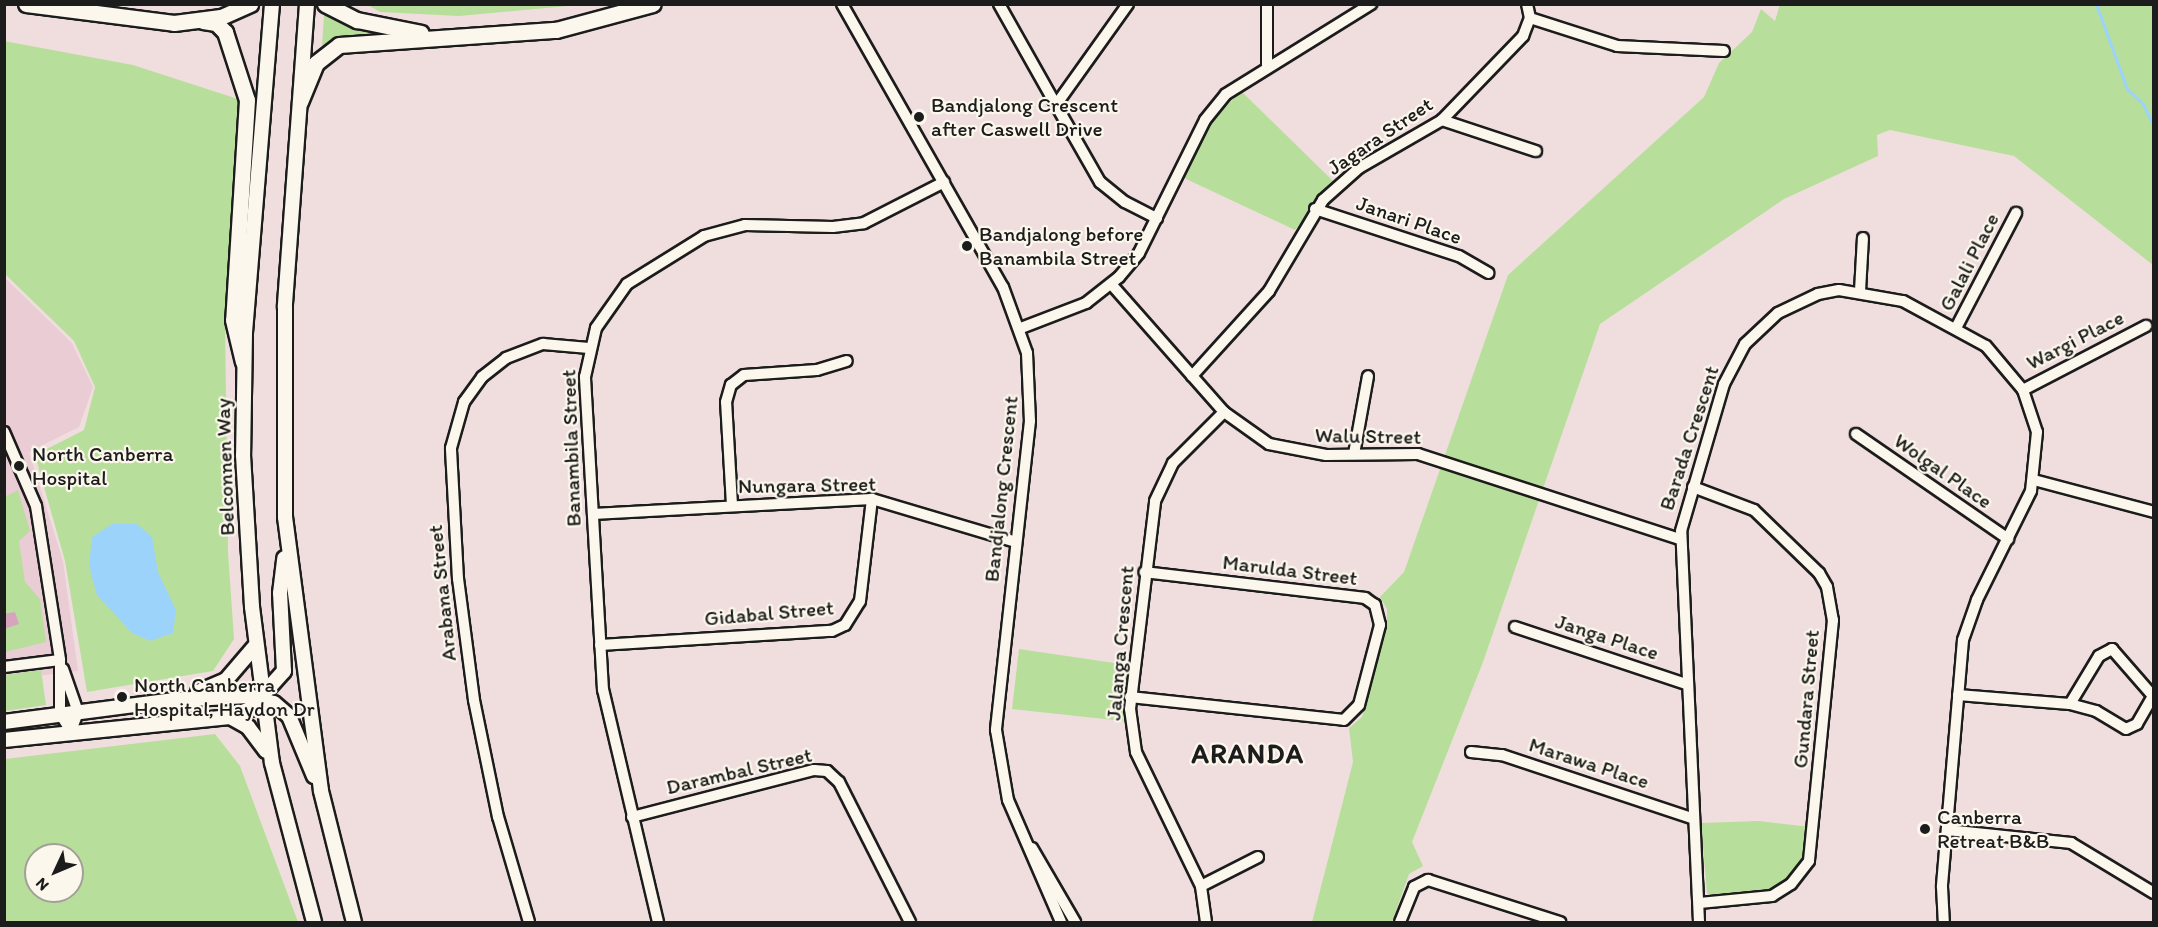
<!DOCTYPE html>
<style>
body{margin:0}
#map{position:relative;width:2158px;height:927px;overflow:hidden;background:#f0dede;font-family:Itim,sans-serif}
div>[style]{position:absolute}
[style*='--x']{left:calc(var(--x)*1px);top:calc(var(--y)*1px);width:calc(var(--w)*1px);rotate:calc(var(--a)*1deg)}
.built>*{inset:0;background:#e9ccd4}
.green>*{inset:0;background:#b7df9b}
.water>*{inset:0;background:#9cd3fb}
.stream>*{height:3px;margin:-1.5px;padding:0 1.5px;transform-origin:1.5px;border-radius:1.5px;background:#9cd3fb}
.building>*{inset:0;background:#d8a3bd}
.roads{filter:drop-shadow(2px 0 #1c1c1c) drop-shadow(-2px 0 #1c1c1c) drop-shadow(0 2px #1c1c1c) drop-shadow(0 -2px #1c1c1c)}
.minor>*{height:10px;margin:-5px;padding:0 5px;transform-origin:5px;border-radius:5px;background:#fbf7ec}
.major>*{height:14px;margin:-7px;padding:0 7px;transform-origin:7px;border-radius:7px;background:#fbf7ec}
.highway>*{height:15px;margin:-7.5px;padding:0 7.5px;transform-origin:7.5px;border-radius:7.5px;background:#fbf7ec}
.dots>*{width:16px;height:16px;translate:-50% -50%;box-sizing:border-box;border:3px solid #fbf7ec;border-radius:50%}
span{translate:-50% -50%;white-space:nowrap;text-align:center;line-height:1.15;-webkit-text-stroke:4.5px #fbf7ec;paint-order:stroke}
.poi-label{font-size:21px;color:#1c1c1c}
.left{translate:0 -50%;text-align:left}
.street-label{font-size:21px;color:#1c1c1c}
.district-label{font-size:27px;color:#1c1c1c;font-weight:700;letter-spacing:1.5px}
.frame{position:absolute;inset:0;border:6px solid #1c1c1c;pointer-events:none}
.north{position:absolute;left:24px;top:843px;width:60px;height:60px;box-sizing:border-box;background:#fbf7ec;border:2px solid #a29f99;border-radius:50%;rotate:226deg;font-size:16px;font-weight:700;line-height:24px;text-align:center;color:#1c1c1c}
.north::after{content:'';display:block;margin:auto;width:21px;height:27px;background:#1c1c1c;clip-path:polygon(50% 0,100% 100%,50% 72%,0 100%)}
</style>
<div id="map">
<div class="built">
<i style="clip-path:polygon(4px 277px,72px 343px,93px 387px,79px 427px,29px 452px,63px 561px,78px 671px,5px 680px)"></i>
</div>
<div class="green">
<i style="clip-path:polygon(1780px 4px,2153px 5px,2153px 265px,2014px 156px,1890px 130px,1877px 135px,1878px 156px,1784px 199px,1600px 324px,1483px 662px,1412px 842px,1423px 866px,1409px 874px,1392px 922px,1312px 922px,1353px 762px,1349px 728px,1362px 717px,1387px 620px,1387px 609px,1380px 597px,1404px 572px,1508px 275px,1704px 97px,1719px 63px,1752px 32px,1761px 9px,1775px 21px)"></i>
<i style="clip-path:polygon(368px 5px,579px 5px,459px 16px,380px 12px)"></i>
<i style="clip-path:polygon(324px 14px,383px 33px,383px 36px,333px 42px,322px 47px)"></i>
<i style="clip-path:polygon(4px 41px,133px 65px,241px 100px,225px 320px,228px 552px,234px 639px,213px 671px,87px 692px,65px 561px,35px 455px,84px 430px,95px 387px,74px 341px,5px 274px)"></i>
<i style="clip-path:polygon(1241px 91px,1333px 181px,1295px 230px,1184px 178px,1213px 120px)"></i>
<i style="clip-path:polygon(18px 490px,30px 531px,19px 541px,25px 582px,40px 599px,46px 642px,5px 652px,4px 497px)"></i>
<i style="clip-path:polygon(1019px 649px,1128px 665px,1123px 721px,1012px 709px)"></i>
<i style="clip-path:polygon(41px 670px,46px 705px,5px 711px,5px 675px)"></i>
<i style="clip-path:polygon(evenodd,215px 734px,240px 766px,298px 922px,5px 922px,5px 759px,215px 734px,36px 855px,72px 855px,72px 891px,36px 891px,36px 855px)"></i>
<i style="clip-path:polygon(1759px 821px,1810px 827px,1804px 859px,1787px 881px,1765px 893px,1713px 897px,1707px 893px,1701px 823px)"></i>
</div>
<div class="water">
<i style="clip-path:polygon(112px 524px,137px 524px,152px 537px,158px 572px,176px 610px,173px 633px,150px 641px,132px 633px,97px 595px,89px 566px,92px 537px)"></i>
</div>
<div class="stream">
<i style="--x:2096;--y:4;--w:90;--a:70"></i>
<i style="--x:2127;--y:89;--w:22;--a:43"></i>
<i style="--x:2143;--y:104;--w:26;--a:65"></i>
</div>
<div class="building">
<i style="clip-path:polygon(15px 612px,19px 624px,4px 629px,4px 614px)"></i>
</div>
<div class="roads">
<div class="minor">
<i style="--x:842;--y:4;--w:326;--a:60.4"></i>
<i style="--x:1003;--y:287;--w:70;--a:70"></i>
<i style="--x:1027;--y:353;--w:68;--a:87.5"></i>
<i style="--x:1030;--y:421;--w:311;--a:96.3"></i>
<i style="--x:996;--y:730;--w:71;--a:80.3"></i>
<i style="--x:1008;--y:800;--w:133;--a:66.5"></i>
<i style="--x:999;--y:4;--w:116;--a:60.6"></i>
<i style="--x:1128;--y:4;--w:124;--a:125.5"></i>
<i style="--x:1056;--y:105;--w:89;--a:60.3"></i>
<i style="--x:1100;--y:182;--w:32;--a:39"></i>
<i style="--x:1125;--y:202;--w:36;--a:27"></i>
<i style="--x:1267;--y:4;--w:61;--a:90"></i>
<i style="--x:1527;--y:4;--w:14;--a:78"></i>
<i style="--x:1530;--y:18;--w:91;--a:17.8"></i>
<i style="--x:1617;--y:46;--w:107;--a:2.7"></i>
<i style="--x:1442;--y:120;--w:99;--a:18.3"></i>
<i style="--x:1315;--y:209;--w:151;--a:18.1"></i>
<i style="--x:1459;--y:256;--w:34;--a:30"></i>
<i style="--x:1112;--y:285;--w:169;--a:48.6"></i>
<i style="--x:1224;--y:412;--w:55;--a:35.4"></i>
<i style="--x:1269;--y:444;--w:58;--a:10.9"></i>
<i style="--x:1326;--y:455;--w:92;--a:-0.6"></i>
<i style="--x:1418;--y:454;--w:275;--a:18"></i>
<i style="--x:1860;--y:291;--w:53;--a:-86.8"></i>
<i style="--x:1021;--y:328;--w:70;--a:-21"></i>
<i style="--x:1086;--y:303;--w:42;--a:-38.2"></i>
<i style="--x:1119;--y:277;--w:31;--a:-50"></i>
<i style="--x:1139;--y:253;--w:148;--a:-63.6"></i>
<i style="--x:1205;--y:120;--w:33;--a:-51"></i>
<i style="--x:1226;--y:94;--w:171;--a:-31.8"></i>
<i style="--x:1956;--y:328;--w:130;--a:-62.4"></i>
<i style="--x:1192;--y:376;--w:115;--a:-47.8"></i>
<i style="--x:1269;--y:291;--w:106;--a:-59.3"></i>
<i style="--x:1323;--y:200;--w:48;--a:-41.6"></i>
<i style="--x:1359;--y:168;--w:96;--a:-30"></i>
<i style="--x:1442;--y:120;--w:117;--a:-46"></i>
<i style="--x:1523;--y:36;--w:19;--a:-69"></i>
<i style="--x:2023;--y:390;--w:139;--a:-27.5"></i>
<i style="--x:4;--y:432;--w:81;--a:66.6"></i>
<i style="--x:36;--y:506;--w:156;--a:81.1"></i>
<i style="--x:60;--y:660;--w:54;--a:90"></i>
<i style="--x:60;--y:714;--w:20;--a:57"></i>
<i style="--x:1856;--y:434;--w:185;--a:34.6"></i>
<i style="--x:1354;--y:454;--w:79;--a:-79.8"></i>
<i style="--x:2034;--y:480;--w:124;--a:14.9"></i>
<i style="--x:1693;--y:487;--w:65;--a:20.7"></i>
<i style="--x:1754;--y:510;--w:91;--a:44.1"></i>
<i style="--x:1819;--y:573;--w:16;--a:60"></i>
<i style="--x:1827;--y:587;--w:34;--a:80"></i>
<i style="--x:1833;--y:620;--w:242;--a:95.7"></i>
<i style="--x:1809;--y:861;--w:29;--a:128"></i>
<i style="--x:1791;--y:884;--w:22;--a:148"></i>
<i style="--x:1772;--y:896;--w:73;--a:174.5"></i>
<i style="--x:732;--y:505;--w:103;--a:-93.3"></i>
<i style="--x:726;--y:402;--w:18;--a:-74"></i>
<i style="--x:731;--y:385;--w:16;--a:-38"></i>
<i style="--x:744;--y:375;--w:73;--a:-3.9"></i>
<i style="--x:817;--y:370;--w:31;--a:-17"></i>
<i style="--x:593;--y:514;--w:279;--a:-3.1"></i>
<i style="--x:872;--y:499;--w:150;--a:16.6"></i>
<i style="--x:1515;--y:627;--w:180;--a:18.4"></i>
<i style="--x:600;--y:645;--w:232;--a:-3.5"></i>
<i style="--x:832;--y:631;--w:14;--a:-25"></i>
<i style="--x:845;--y:625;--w:28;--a:-58"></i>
<i style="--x:860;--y:601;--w:103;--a:-83.3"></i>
<i style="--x:4;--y:667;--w:56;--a:-7.1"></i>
<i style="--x:63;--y:669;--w:46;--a:70.8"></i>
<i style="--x:78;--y:712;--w:20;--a:110"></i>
<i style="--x:1958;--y:695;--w:112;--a:4.6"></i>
<i style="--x:2070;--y:704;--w:56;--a:-58.9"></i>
<i style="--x:2099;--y:656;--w:15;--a:-28"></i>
<i style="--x:2112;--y:649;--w:62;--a:48.9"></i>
<i style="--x:2153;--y:696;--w:32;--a:120"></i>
<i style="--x:2137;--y:724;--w:12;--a:156"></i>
<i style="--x:2126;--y:729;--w:35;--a:-149"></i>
<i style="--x:2096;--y:711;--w:27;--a:-165"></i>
<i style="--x:1130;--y:697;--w:215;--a:6.1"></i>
<i style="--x:1344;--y:720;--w:21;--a:-45"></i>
<i style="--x:1359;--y:705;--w:83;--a:-75.3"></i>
<i style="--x:1380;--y:625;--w:21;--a:-104"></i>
<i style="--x:1375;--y:605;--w:12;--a:-145"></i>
<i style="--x:1365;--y:598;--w:222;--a:-173.3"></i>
<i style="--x:1471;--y:752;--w:31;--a:6"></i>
<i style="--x:1502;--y:755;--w:202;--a:18.4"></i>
<i style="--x:632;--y:817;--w:188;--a:-14.5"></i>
<i style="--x:814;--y:770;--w:13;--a:4"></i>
<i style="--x:827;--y:771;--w:16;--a:43"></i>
<i style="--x:839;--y:782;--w:157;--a:63.1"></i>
<i style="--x:1947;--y:830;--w:125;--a:6"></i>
<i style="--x:2071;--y:843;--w:97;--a:31.1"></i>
<i style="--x:1032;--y:848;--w:86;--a:59.8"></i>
<i style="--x:1201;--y:886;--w:64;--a:-27"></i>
<i style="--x:529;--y:922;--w:109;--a:-106.4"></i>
<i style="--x:498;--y:817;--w:119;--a:-101.6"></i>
<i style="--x:474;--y:700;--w:122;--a:-97.5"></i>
<i style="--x:458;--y:579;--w:131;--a:-93.1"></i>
<i style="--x:451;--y:448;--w:48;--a:-74.2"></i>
<i style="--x:464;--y:402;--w:31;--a:-54"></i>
<i style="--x:482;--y:377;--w:31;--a:-38"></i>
<i style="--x:506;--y:358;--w:40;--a:-21"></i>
<i style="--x:543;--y:344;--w:46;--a:5"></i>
<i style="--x:658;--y:922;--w:238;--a:-103.3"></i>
<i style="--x:603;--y:690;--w:314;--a:-93.3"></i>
<i style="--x:585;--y:377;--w:50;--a:-77.3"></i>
<i style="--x:596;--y:328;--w:54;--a:-54.8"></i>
<i style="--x:627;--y:284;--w:91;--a:-31.9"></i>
<i style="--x:704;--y:236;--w:42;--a:-15"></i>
<i style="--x:745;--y:225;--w:88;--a:1.3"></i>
<i style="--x:833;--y:227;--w:31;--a:-7"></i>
<i style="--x:864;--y:223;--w:90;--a:-27.1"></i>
<i style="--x:1206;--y:922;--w:36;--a:-98"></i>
<i style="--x:1201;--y:886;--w:149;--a:-115.9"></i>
<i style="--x:1136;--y:752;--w:43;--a:-97.9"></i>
<i style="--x:1130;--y:709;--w:209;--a:-83.1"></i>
<i style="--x:1155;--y:501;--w:42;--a:-64.7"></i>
<i style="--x:1173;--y:463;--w:72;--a:-45"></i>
<i style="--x:1400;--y:922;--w:38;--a:-68"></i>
<i style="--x:1414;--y:887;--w:16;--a:-27"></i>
<i style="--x:1428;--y:880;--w:139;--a:17.7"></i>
<i style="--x:1699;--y:922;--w:391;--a:-92.6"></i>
<i style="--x:1681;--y:531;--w:153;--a:-73.7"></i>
<i style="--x:1724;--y:384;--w:45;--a:-62.3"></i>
<i style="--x:1745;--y:344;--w:45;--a:-43.2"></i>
<i style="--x:1778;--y:313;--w:44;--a:-25.4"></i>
<i style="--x:1818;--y:294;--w:21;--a:-11"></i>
<i style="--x:1839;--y:290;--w:65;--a:9.8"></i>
<i style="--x:1903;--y:301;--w:94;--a:28.5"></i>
<i style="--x:1986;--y:346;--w:57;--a:49.9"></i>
<i style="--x:2023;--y:390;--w:44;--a:71.6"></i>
<i style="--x:2037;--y:432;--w:59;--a:95.8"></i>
<i style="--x:2031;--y:491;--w:122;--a:116.4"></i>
<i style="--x:1977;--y:600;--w:42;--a:109.3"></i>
<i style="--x:1963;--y:640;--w:248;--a:94.9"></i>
<i style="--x:1942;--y:887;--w:35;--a:87"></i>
</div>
<div class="major">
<i style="--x:272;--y:4;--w:330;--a:94.7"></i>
<i style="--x:245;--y:333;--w:122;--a:90.9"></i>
<i style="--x:243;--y:455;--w:152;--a:86.6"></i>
<i style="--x:252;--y:607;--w:157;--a:82.7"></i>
<i style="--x:272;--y:763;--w:164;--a:75.2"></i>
<i style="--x:307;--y:4;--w:304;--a:94.2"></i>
<i style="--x:285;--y:307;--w:210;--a:90"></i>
<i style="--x:285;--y:517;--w:276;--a:82.5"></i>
<i style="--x:321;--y:791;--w:135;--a:75.9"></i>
<i style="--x:198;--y:692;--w:30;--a:-23"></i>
<i style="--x:226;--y:680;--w:46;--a:-49.4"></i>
<i style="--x:230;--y:717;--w:21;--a:29"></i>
<i style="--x:248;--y:727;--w:30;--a:53"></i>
<i style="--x:4;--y:722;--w:170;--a:-7.4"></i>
<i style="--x:173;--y:700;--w:76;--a:-3"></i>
<i style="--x:249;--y:696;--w:26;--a:16"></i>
<i style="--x:274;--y:703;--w:20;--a:41"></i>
<i style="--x:289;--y:716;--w:65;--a:67.4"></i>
<i style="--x:4;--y:740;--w:227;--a:-5.8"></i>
<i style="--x:230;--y:717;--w:22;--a:-22"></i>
<i style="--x:250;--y:709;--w:51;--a:-48.2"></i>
<i style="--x:284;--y:671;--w:78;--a:-92.9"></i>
<i style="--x:280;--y:593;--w:35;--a:-83"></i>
</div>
<div class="highway">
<i style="--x:26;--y:4;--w:149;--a:7.3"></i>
<i style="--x:174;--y:23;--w:47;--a:-7.3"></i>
<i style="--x:221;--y:17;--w:32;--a:-24"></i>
<i style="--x:325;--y:4;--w:36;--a:27"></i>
<i style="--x:357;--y:20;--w:65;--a:11.5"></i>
<i style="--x:203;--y:21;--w:13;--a:9"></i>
<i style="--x:216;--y:23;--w:13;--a:45"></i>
<i style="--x:225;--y:32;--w:71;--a:72.1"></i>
<i style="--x:247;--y:100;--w:220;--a:93.6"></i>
<i style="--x:233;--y:320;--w:43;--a:76.6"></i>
<i style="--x:300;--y:102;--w:42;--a:-67.7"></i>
<i style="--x:316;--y:63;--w:29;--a:-38"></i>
<i style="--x:339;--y:45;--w:218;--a:-4"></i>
<i style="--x:556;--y:30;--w:100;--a:-15"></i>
</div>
</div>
<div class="dots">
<i style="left:919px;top:117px;background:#1c1c1c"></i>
<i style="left:967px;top:246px;background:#1c1c1c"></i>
<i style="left:19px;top:466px;background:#1c1c1c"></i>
<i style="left:122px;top:697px;background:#1c1c1c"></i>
<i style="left:1925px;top:829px;background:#1c1c1c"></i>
</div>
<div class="poi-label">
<span class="left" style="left:931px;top:117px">Bandjalong Crescent<br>after Caswell Drive</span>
<span class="left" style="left:979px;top:246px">Bandjalong before<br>Banambila Street</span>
<span class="left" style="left:32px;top:466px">North Canberra<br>Hospital</span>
<span class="left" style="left:134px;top:697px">North Canberra<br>Hospital, Haydon Dr</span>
<span class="left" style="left:1937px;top:829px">Canberra<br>Retreat B&amp;B</span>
</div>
<div class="street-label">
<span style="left:1380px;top:136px;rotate:-34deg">Jagara Street</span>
<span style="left:1409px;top:220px;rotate:19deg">Janari Place</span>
<span style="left:1969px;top:262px;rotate:-63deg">Galali Place</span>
<span style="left:2075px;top:340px;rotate:-27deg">Wargi Place</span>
<span style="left:1368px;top:436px;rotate:1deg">Walu Street</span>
<span style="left:1689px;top:438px;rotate:-72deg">Barada Crescent</span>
<span style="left:571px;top:448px;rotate:-92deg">Banambila Street</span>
<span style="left:225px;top:467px;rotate:-92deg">Belconnen Way</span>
<span style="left:1943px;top:471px;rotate:35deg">Wolgal Place</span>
<span style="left:807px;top:485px;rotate:-1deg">Nungara Street</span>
<span style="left:1001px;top:489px;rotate:-84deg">Bandjalong Crescent</span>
<span style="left:1290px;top:570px;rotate:7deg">Marulda Street</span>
<span style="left:442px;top:593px;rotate:-96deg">Arabana Street</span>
<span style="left:769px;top:613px;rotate:-5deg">Gidabal Street</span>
<span style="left:1607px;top:637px;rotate:18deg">Janga Place</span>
<span style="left:1120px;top:643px;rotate:-85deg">Jalanga Crescent</span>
<span style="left:1806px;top:699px;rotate:-85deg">Gundara Street</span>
<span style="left:1589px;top:763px;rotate:18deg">Marawa Place</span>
<span style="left:739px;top:771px;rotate:-13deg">Darambal Street</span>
</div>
<div class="district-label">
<span style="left:1248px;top:754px">ARANDA</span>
</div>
<div class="frame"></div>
<div class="north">N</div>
</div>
